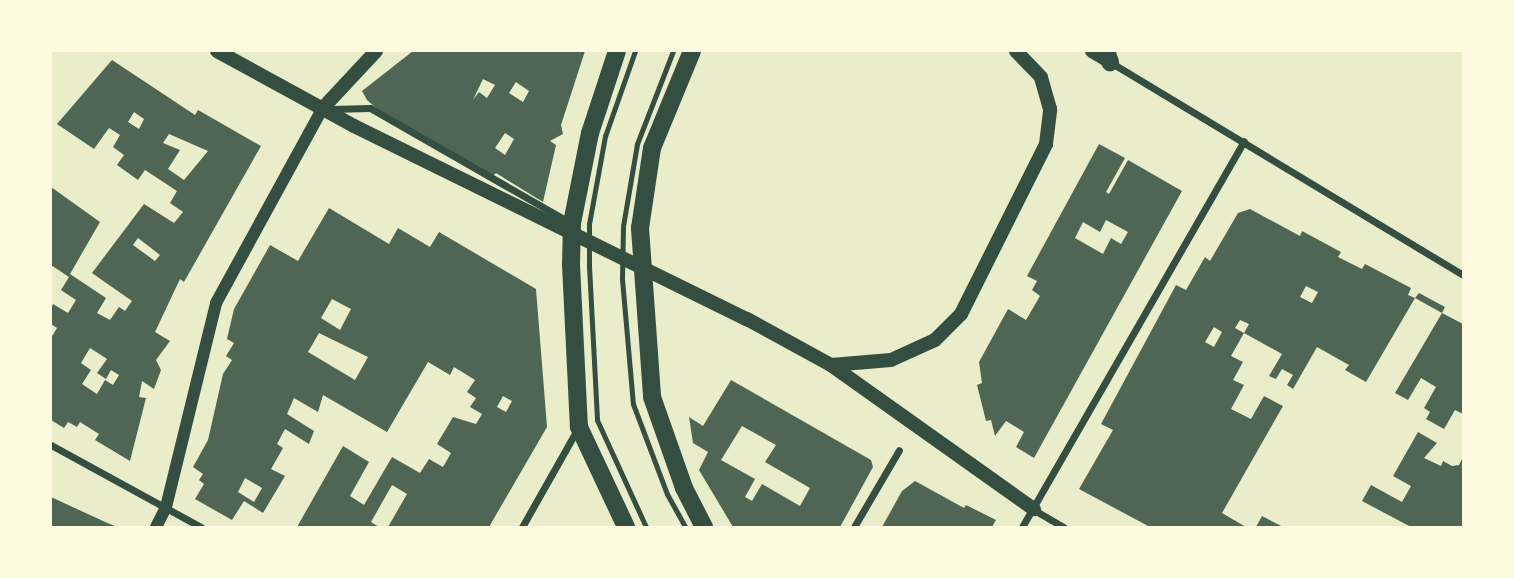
<!DOCTYPE html>
<style>
body{margin:0}
#map{position:relative;width:1514px;height:578px;overflow:hidden;background:#e9edc9;font-family:"PT Sans Narrow",sans-serif}
div>[style]{position:absolute}
[style*='--x']{left:calc(var(--x)*1px);top:calc(var(--y)*1px);width:calc(var(--w)*1px);rotate:calc(var(--a)*1deg)}
.building>*{inset:0;background:#4f6655}
.service>*{height:5px;margin:-2.5px;padding:0 2.5px;transform-origin:2.5px;border-radius:2.5px;background:#344e41}
.minor>*{height:7px;margin:-3.5px;padding:0 3.5px;transform-origin:3.5px;border-radius:3.5px;background:#344e41}
.tertiary>*{height:12px;margin:-6px;padding:0 6px;transform-origin:6px;border-radius:6px;background:#344e41}
.secondary>*{height:14px;margin:-7px;padding:0 7px;transform-origin:7px;border-radius:7px;background:#344e41}
.primary>*{height:18px;margin:-9px;padding:0 9px;transform-origin:9px;border-radius:9px;background:#344e41}
span{translate:-50% -50%;white-space:nowrap;text-align:center;line-height:1.15;-webkit-text-stroke:7px #fefae0;paint-order:stroke}
.frame{position:absolute;inset:0;border:52px solid #fefae0;pointer-events:none}
</style>
<div id="map">
<div class="building">
<i style="clip-path:polygon(evenodd,413px 51px,585px 51px,561px 125px,563px 134px,550px 141px,556px 145px,543px 202px,496px 173px,493px 176px,384px 115px,367px 100px,362px 91px,413px 51px,483px 79px,495px 85px,487px 98px,479px 92px,473px 100px,483px 79px,413px 51px,516px 82px,529px 91px,523px 102px,509px 93px,516px 82px,413px 51px,505px 133px,514px 139px,505px 155px,495px 148px,505px 133px)"></i>
<i style="clip-path:polygon(evenodd,112px 60px,195px 115px,198px 110px,261px 146px,184px 282px,180px 279px,155px 332px,170px 341px,156px 360px,161px 370px,154px 389px,142px 381px,139px 397px,146px 398px,130px 461px,95px 440px,99px 434px,80px 422px,77px 427px,68px 422px,64px 428px,51px 420px,51px 338px,57px 328px,51px 324px,51px 309px,53px 304px,68px 313px,76px 300px,61px 290px,69px 277px,51px 265px,51px 187px,100px 222px,70px 274px,106px 298px,97px 313px,110px 320px,119px 307px,125px 311px,132px 301px,92px 273px,144px 204px,174px 223px,183px 212px,170px 203px,177px 191px,145px 170px,138px 180px,117px 165px,124px 155px,113px 147px,120px 135px,109px 128px,94px 149px,57px 124px,112px 60px,134px 112px,144px 119px,139px 129px,128px 122px,134px 112px,112px 60px,169px 134px,208px 151px,184px 180px,168px 169px,180px 150px,163px 143px,169px 134px,112px 60px,138px 238px,160px 255px,155px 261px,133px 245px,138px 238px,112px 60px,90px 348px,107px 359px,97px 373px,106px 379px,111px 370px,119px 375px,113px 385px,105px 380px,97px 394px,82px 384px,91px 370px,81px 363px,90px 348px)"></i>
<i style="clip-path:polygon(evenodd,1099px 144px,1125px 158px,1106px 192px,1109px 194px,1128px 160px,1182px 191px,1034px 458px,1016px 447px,1024px 432px,1006px 421px,995px 436px,991px 420px,986px 421px,977px 385px,982px 383px,979px 362px,1008px 309px,1026px 320px,1040px 296px,1032px 290px,1037px 281px,1027px 276px,1099px 144px,1106px 220px,1128px 232px,1121px 244px,1111px 238px,1103px 254px,1075px 238px,1083px 222px,1100px 232px,1106px 220px)"></i>
<i style="clip-path:polygon(evenodd,329px 208px,389px 244px,398px 228px,430px 247px,439px 232px,536px 289px,547px 427px,489px 527px,388px 527px,407px 494px,392px 485px,371px 522px,379px 527px,297px 527px,343px 446px,369px 462px,350px 496px,364px 505px,392px 457px,420px 473px,429px 459px,443px 467px,451px 453px,437px 444px,453px 417px,476px 424px,482px 414px,470px 407px,476px 398px,467px 392px,475px 380px,454px 367px,450px 375px,428px 362px,387px 432px,323px 395px,318px 412px,294px 398px,287px 414px,314px 431px,309px 444px,285px 429px,277px 444px,283px 448px,271px 469px,285px 476px,263px 513px,244px 501px,232px 520px,195px 499px,204px 484px,199px 480px,203px 474px,193px 467px,208px 440px,223px 374px,232px 360px,226px 356px,234px 343px,227px 339px,234px 309px,270px 245px,298px 261px,329px 208px,332px 299px,351px 309px,340px 330px,321px 318px,332px 299px,329px 208px,319px 333px,368px 357px,355px 380px,308px 352px,319px 333px,329px 208px,503px 396px,512px 401px,506px 412px,497px 407px,503px 396px,329px 208px,245px 478px,262px 488px,254px 502px,238px 492px,245px 478px)"></i>
<i style="clip-path:polygon(evenodd,1250px 209px,1300px 236px,1302px 231px,1341px 252px,1338px 257px,1362px 269px,1365px 264px,1411px 288px,1408px 295px,1415px 298px,1366px 382px,1345px 370px,1349px 365px,1317px 347px,1293px 389px,1287px 385px,1293px 375px,1282px 369px,1276px 379px,1269px 376px,1282px 354px,1244px 333px,1249px 324px,1240px 320px,1235px 328px,1244px 333px,1231px 356px,1243px 362px,1233px 380px,1244px 385px,1231px 409px,1251px 419px,1264px 396px,1283px 406px,1222px 513px,1246px 527px,1150px 527px,1079px 489px,1113px 430px,1101px 424px,1176px 285px,1186px 290px,1205px 257px,1210px 261px,1238px 213px,1250px 209px,1306px 286px,1318px 292px,1312px 303px,1300px 297px,1306px 286px,1250px 209px,1214px 327px,1222px 332px,1214px 347px,1205px 342px,1214px 327px)"></i>
<i style="clip-path:polygon(1419px 293px,1445px 307px,1442px 313px,1463px 324px,1463px 414px,1455px 410px,1444px 429px,1426px 419px,1430px 412px,1424px 408px,1436px 387px,1421px 378px,1408px 400px,1395px 393px,1442px 313px,1415px 298px)"></i>
<i style="clip-path:polygon(evenodd,731px 380px,871px 460px,873px 467px,840px 527px,733px 527px,699px 470px,708px 452px,693px 443px,689px 417px,703px 426px,731px 380px,742px 426px,776px 445px,765px 462px,810px 488px,800px 506px,762px 484px,752px 501px,745px 497px,755px 479px,721px 460px,742px 426px)"></i>
<i style="clip-path:polygon(1418px 432px,1437px 443px,1424px 458px,1441px 466px,1443px 461px,1452px 466px,1459px 465px,1463px 457px,1463px 527px,1411px 527px,1362px 501px,1371px 485px,1402px 502px,1411px 486px,1393px 476px)"></i>
<i style="clip-path:polygon(915px 481px,964px 508px,966px 505px,996px 520px,992px 527px,882px 527px,902px 491px)"></i>
<i style="clip-path:polygon(51px 497px,103px 521px,117px 527px,51px 527px)"></i>
<i style="clip-path:polygon(1262px 516px,1283px 527px,1256px 527px)"></i>
</div>
<div class="service">
<i style="--x:635;--y:51;--w:90;--a:109.4"></i>
<i style="--x:605;--y:136;--w:89;--a:100.3"></i>
<i style="--x:589;--y:224;--w:42;--a:90"></i>
<i style="--x:589;--y:266;--w:154;--a:87"></i>
<i style="--x:597;--y:420;--w:118;--a:65.4"></i>
<i style="--x:673;--y:51;--w:100;--a:111.2"></i>
<i style="--x:637;--y:144;--w:83;--a:99.7"></i>
<i style="--x:623;--y:226;--w:53;--a:91.1"></i>
<i style="--x:622;--y:279;--w:125;--a:85"></i>
<i style="--x:633;--y:404;--w:96;--a:69.3"></i>
<i style="--x:667;--y:494;--w:38;--a:61"></i>
</div>
<div class="minor">
<i style="--x:1110;--y:62;--w:412;--a:31.1"></i>
<i style="--x:330;--y:109;--w:40;--a:-1.4"></i>
<i style="--x:370;--y:108;--w:232;--a:29.8"></i>
<i style="--x:51;--y:445;--w:171;--a:28.7"></i>
<i style="--x:1034;--y:510;--w:34;--a:30"></i>
<i style="--x:522;--y:527;--w:114;--a:-60.5"></i>
<i style="--x:854;--y:527;--w:89;--a:-59.7"></i>
<i style="--x:1022;--y:527;--w:445;--a:-60.1"></i>
</div>
<div class="tertiary">
<i style="--x:156;--y:527;--w:22;--a:-63"></i>
<i style="--x:166;--y:507;--w:210;--a:-76.2"></i>
<i style="--x:216;--y:303;--w:221;--a:-61.3"></i>
</div>
<div class="secondary">
<i style="--x:217;--y:51;--w:156;--a:28.7"></i>
<i style="--x:354;--y:126;--w:438;--a:26.2"></i>
<i style="--x:747;--y:319;--w:96;--a:28.7"></i>
<i style="--x:831;--y:365;--w:249;--a:35.4"></i>
<i style="--x:1092;--y:51;--w:21;--a:31"></i>
<i style="--x:322;--y:109;--w:79;--a:-47"></i>
<i style="--x:831;--y:365;--w:60;--a:-4.8"></i>
<i style="--x:891;--y:360;--w:48;--a:-24.4"></i>
<i style="--x:935;--y:340;--w:37;--a:-45"></i>
<i style="--x:961;--y:314;--w:190;--a:-63.4"></i>
<i style="--x:1046;--y:144;--w:35;--a:-83"></i>
<i style="--x:1050;--y:109;--w:33;--a:-106"></i>
<i style="--x:1041;--y:77;--w:36;--a:-134"></i>
</div>
<div class="primary">
<i style="--x:617;--y:51;--w:86;--a:108.2"></i>
<i style="--x:590;--y:133;--w:92;--a:101.3"></i>
<i style="--x:572;--y:223;--w:42;--a:91.4"></i>
<i style="--x:571;--y:265;--w:162;--a:87.2"></i>
<i style="--x:579;--y:427;--w:110;--a:64.8"></i>
<i style="--x:692;--y:51;--w:105;--a:112.4"></i>
<i style="--x:652;--y:148;--w:81;--a:98.5"></i>
<i style="--x:640;--y:228;--w:169;--a:85.9"></i>
<i style="--x:652;--y:397;--w:96;--a:70.6"></i>
<i style="--x:684;--y:488;--w:44;--a:62.9"></i>
<i style="--x:1106;--y:51;--w:12;--a:70"></i>
</div>
<div class="frame"></div>
</div>
